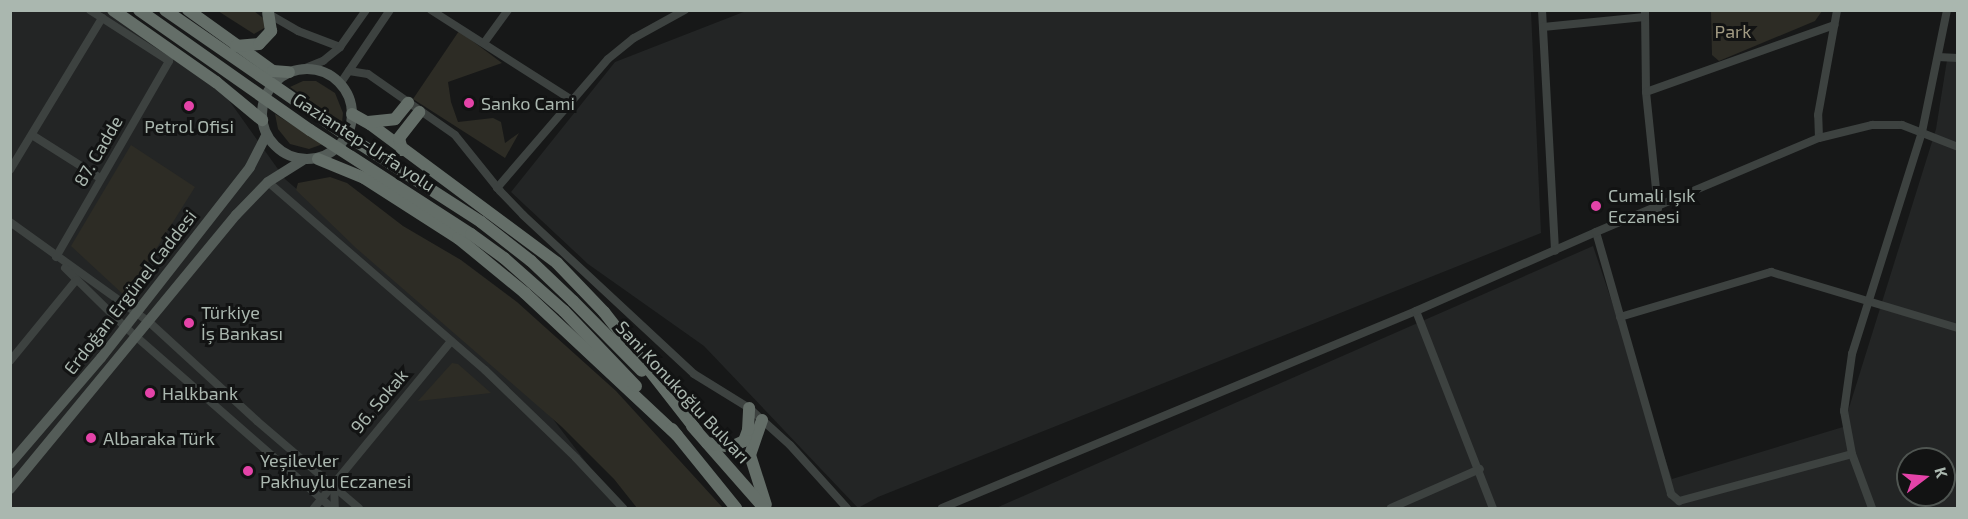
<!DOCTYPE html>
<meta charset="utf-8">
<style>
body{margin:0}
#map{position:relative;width:1968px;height:519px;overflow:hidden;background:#171818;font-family:"Exo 2",sans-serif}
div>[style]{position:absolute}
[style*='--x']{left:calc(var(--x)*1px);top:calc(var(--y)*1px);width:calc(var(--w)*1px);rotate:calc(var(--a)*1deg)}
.built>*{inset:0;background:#232525}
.green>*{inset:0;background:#2d2c25}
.minor>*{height:8px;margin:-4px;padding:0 4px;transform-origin:4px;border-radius:4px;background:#3d4240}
.major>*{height:10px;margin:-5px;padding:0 5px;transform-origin:5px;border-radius:5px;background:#545c58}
.major>.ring{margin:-5px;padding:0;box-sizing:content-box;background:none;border:10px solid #545c58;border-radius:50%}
.highway>*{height:12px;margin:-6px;padding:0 6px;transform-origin:6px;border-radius:6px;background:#646e68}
.highway-bridge>*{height:12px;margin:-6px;padding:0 6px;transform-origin:6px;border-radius:6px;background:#646e68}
.dots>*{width:16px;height:16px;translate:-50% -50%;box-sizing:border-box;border:3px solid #121313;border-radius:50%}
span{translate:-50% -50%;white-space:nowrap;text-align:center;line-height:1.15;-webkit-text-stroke:6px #121313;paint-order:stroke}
.park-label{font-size:18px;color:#a19a82}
.poi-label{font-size:18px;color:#aab7af}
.left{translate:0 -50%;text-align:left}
.street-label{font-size:18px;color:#aab7af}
.frame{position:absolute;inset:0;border:12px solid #aab7af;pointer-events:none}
.north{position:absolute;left:1896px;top:447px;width:60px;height:60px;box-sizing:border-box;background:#121313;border:2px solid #4f5551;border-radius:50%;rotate:74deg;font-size:16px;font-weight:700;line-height:24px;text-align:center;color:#aab7af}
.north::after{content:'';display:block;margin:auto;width:21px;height:27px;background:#e443a8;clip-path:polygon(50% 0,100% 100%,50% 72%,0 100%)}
</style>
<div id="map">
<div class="built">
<i style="clip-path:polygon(10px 11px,110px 11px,213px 78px,285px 179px,533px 393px,621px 508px,11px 508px)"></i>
<i style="clip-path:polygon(746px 11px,1531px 11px,1541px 233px,878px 497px,858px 508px,704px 346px,588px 264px,511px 192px,615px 62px)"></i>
<i style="clip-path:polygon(evenodd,1947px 60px,1957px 61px,1957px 508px,996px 508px,1593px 246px,1672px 479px,1843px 427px,1936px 129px,1947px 60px,1908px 459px,1944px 459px,1944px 495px,1908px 495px,1908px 459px)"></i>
</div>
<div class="green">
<i style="clip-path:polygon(218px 11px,254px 11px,268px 22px,266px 27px,254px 34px)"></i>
<i style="clip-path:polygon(1711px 11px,1711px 10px,1822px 11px,1815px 21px,1719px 61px,1712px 55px)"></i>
<i style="clip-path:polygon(459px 31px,502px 63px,448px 82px,451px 102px,458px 122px,493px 118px,501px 122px,505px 143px,519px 133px,505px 158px,413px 99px)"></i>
<i style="clip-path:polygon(303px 81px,316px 81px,335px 93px,343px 113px,342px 123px,290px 87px)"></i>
<i style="clip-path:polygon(275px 114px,323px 144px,309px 149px,290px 144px,278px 129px)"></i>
<i style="clip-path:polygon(131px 145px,195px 187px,126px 297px,71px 246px)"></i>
<i style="clip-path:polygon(330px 177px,347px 183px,403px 226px,461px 260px,517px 302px,616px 391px,723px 508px,637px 508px,614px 479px,562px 427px,356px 248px,296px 190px,298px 183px)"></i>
<i style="clip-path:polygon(452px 363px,458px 364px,491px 393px,418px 401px)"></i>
</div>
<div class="minor">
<i style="--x:431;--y:10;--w:167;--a:32.6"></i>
<i style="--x:1542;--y:10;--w:241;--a:86.9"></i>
<i style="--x:1645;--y:10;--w:82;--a:89.3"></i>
<i style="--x:1646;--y:92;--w:117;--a:84.1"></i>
<i style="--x:267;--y:13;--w:36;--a:30"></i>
<i style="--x:298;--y:31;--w:45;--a:20.9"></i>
<i style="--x:1543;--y:27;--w:102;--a:-5.6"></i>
<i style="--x:484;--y:43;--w:41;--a:-54"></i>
<i style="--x:1938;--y:57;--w:20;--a:3"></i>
<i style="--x:303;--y:69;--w:22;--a:-22"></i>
<i style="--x:323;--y:61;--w:22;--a:-39"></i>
<i style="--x:340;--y:47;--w:45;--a:-54.9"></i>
<i style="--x:349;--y:71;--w:19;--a:9"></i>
<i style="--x:368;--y:74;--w:106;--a:35"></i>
<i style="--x:455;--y:135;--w:72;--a:51.2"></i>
<i style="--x:500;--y:191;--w:33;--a:46"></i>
<i style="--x:523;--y:215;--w:233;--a:42.9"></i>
<i style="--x:694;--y:374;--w:65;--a:31.7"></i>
<i style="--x:749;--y:408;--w:55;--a:42.1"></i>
<i style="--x:790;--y:445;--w:85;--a:47.9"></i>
<i style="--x:340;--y:84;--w:89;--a:-56"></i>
<i style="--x:1646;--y:92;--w:200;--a:-19.6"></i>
<i style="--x:32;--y:135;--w:80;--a:32.3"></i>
<i style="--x:1819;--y:138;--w:23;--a:-92"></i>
<i style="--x:1818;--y:115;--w:107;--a:-79.7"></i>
<i style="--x:10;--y:170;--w:178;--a:-58.8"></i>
<i style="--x:268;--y:182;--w:287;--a:40.9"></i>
<i style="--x:485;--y:370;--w:127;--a:44"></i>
<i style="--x:576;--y:458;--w:69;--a:46.8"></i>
<i style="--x:497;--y:188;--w:170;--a:-49.3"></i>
<i style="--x:608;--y:59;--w:33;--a:-39"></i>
<i style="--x:634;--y:38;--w:58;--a:-28.8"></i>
<i style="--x:10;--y:222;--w:170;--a:35.7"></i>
<i style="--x:148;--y:321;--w:148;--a:42.5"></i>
<i style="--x:257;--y:421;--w:134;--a:40.5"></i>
<i style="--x:1596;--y:232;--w:273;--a:74"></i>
<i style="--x:1671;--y:494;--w:11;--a:41"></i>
<i style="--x:1679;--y:501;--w:179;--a:-15.2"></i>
<i style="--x:56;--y:257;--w:226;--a:-60"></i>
<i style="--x:169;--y:61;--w:94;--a:-147.2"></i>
<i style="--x:65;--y:268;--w:83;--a:44.5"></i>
<i style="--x:124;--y:326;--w:276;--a:41.2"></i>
<i style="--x:1416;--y:311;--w:212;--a:68.7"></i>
<i style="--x:1620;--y:317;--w:158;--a:-16.6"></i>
<i style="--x:1771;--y:272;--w:195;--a:16.7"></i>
<i style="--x:10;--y:361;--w:104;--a:-50.8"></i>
<i style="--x:334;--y:484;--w:24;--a:88"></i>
<i style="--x:314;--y:508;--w:216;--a:-50.6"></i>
<i style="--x:942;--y:508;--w:513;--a:-22.57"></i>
<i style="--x:1416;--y:311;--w:197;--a:-23.7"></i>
<i style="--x:1596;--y:232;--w:242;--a:-22.9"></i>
<i style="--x:1819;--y:138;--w:55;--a:-13.8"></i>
<i style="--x:1872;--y:125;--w:30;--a:0"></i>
<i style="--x:1902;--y:125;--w:60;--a:21.4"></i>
<i style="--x:1391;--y:508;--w:97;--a:-23.7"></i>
<i style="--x:1872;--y:508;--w:58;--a:-110.3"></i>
<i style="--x:1852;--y:454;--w:44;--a:-100.5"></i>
<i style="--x:1844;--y:411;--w:58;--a:-82"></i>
<i style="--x:1852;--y:354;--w:233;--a:-72.5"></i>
<i style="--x:1922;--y:132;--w:125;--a:-78.4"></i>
</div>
<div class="major">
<i class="ring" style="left:262px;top:69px;width:80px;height:80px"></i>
<i style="--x:10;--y:464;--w:140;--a:-49.4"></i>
<i style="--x:101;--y:358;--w:242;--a:-52"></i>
<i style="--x:250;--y:167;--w:36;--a:-63"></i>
<i style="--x:10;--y:489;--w:355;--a:-50.5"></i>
<i style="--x:236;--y:215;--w:46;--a:-45.9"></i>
<i style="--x:268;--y:182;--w:41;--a:-32.2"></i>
</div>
<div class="highway">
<i style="--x:113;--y:10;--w:126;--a:35"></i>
<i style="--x:216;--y:82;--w:60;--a:39.6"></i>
<i style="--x:188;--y:10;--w:105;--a:35.7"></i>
<i style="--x:273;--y:71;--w:16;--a:4"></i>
<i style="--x:236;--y:46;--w:23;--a:-5"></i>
<i style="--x:259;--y:44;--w:18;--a:-47"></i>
<i style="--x:271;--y:31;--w:18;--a:-99"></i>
<i style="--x:352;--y:114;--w:21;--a:29"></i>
<i style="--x:370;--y:124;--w:233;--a:36.6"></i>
<i style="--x:557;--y:263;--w:68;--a:46.2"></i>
<i style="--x:604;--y:312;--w:151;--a:52"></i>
<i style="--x:368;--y:122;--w:27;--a:-6"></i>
<i style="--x:395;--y:119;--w:21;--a:-51"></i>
<i style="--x:402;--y:150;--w:12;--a:-104"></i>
<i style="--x:399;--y:138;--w:33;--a:-52"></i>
<i style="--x:318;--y:159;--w:50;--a:22.4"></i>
<i style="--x:364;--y:178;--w:112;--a:32.6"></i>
<i style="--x:458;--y:238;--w:87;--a:39.4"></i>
<i style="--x:525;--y:293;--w:208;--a:43.1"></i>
<i style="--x:573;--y:301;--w:98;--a:45.4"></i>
<i style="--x:564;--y:311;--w:104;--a:46.2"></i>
<i style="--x:762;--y:420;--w:37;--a:109"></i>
<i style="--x:750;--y:455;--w:52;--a:72.3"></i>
<i style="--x:692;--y:426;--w:109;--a:48.7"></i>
<i style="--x:672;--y:429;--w:102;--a:51"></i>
<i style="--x:707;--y:443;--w:24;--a:9"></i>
<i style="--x:731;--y:447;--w:14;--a:-25"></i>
<i style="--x:744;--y:441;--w:12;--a:-70"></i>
<i style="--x:748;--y:430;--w:22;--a:-87"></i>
</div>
<div class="highway-bridge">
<i style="--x:139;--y:10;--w:209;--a:35.1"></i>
<i style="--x:310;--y:130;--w:192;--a:32.9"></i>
<i style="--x:471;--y:234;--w:41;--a:36"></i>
<i style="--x:504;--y:258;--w:80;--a:41.5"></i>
<i style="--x:165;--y:10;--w:213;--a:34.7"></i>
<i style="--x:340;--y:131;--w:168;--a:32.8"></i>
<i style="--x:481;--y:222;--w:63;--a:38"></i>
<i style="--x:531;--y:261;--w:58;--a:43.6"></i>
</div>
<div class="dots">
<i style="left:469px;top:103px;background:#e443a8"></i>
<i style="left:189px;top:106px;background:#e443a8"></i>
<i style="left:1596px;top:206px;background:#e443a8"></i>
<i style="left:189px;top:323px;background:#e443a8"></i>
<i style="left:150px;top:393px;background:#e443a8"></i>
<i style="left:91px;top:438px;background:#e443a8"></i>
<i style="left:248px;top:471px;background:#e443a8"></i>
</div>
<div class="park-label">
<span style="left:1733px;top:31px">Park</span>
</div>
<div class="poi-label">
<span class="left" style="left:481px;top:103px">Sanko Cami</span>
<span style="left:189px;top:126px">Petrol Ofisi</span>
<span class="left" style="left:1608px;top:206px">Cumali Işık<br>Eczanesi</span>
<span class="left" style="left:201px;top:323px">Türkiye<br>İş Bankası</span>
<span class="left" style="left:162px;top:393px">Halkbank</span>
<span class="left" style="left:103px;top:438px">Albaraka Türk</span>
<span class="left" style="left:260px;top:471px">Yeşilevler<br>Pakhuylu Eczanesi</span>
</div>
<div class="street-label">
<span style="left:364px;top:142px;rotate:33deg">Gaziantep-Urfa yolu</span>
<span style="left:98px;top:151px;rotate:-60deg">87. Cadde</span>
<span style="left:130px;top:292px;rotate:-52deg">Erdoğan Ergünel Caddesi</span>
<span style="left:683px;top:392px;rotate:47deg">Sani Konukoğlu Bulvarı</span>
<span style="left:379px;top:401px;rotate:-50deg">96. Sokak</span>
</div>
<div class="frame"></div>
<div class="north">K</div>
</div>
